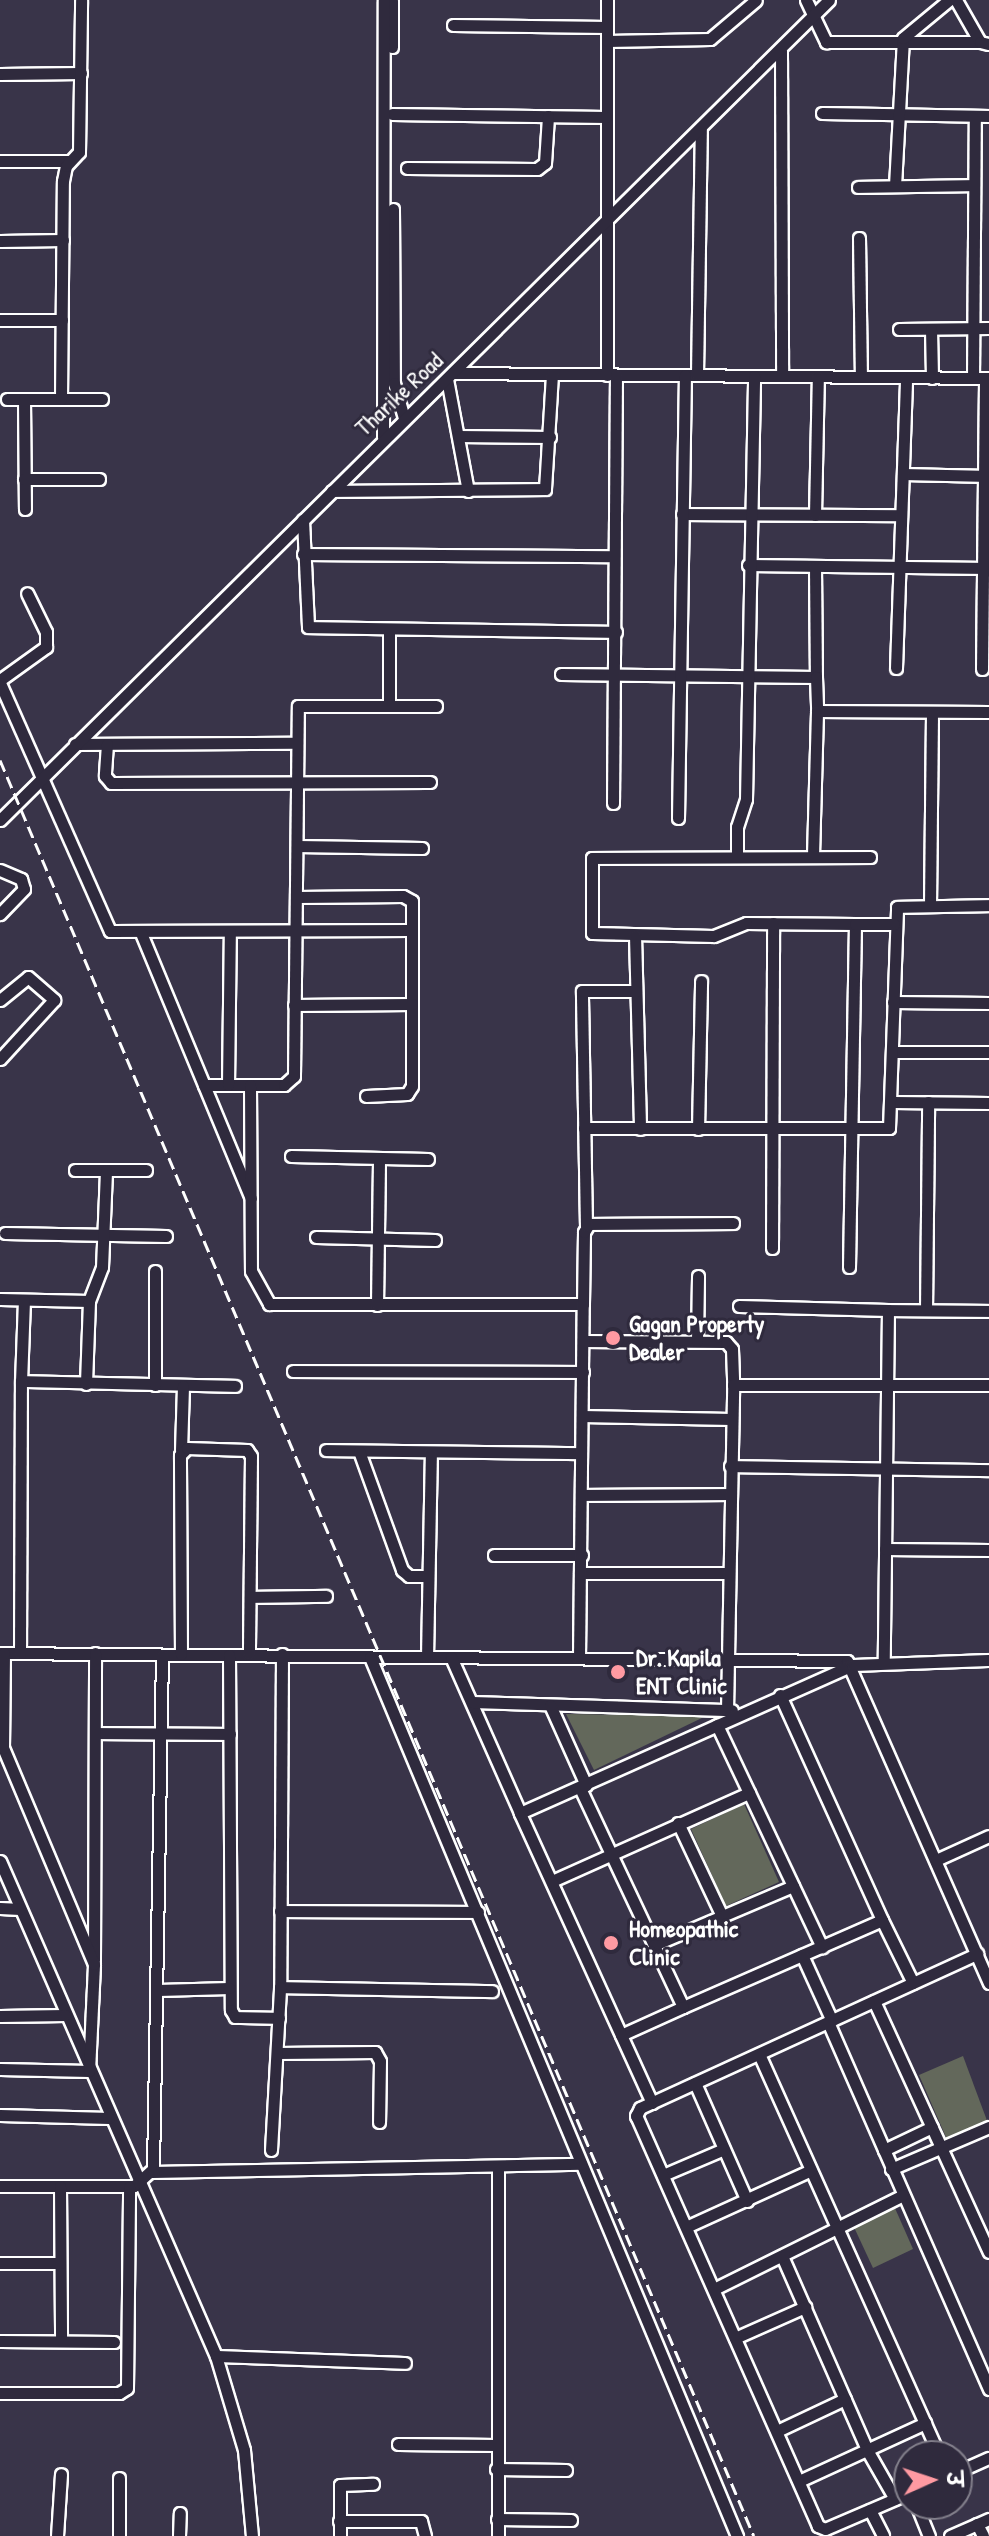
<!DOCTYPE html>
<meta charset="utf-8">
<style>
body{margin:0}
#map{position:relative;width:989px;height:2536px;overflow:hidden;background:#393449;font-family:"Patrick Hand","Playpen Sans Deva",sans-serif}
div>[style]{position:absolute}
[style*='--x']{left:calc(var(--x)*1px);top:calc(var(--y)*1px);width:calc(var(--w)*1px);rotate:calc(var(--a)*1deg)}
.green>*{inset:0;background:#63685b}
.roads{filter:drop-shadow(2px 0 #fff) drop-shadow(-2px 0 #fff) drop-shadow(0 2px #fff) drop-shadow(0 -2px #fff)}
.minor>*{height:11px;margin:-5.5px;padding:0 5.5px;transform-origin:5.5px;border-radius:5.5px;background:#2f2a3d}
.rail>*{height:3px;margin-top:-1.5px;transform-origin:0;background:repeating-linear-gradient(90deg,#fff 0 12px,transparent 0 18px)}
.dots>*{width:22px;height:22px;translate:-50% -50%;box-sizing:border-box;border:4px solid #2f2a3d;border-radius:50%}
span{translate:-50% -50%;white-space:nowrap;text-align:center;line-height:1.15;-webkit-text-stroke:6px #2f2a3d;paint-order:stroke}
.street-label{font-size:24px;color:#fff}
.poi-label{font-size:24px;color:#fff;font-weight:700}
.left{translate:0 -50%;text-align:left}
.north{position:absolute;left:893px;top:2440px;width:80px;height:80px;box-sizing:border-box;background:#2f2a3d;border:2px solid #827f8b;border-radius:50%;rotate:87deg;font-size:22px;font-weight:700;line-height:32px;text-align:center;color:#fff}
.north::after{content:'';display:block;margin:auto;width:28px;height:36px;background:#ff9aa2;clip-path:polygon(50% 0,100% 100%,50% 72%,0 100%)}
</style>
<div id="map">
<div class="green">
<i style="clip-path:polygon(566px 1714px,706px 1716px,594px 1770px)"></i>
<i style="clip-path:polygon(744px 1804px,779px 1882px,726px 1906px,691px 1829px)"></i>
<i style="clip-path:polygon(963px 2056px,989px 2126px,949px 2144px,919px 2075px)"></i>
<i style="clip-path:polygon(894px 2206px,913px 2249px,873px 2268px,853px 2225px)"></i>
</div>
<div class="roads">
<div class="minor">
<i style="--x:607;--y:0;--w:375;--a:90"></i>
<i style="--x:806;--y:0;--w:47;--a:64.5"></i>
<i style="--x:826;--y:42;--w:154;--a:0"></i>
<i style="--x:956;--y:0;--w:48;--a:60.3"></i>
<i style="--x:980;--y:42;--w:9;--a:13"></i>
<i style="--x:453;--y:25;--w:154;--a:0.7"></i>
<i style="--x:607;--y:41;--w:103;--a:-1.1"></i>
<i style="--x:710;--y:39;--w:60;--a:-40.3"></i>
<i style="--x:392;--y:47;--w:47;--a:-90"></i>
<i style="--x:781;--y:51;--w:325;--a:89.8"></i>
<i style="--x:0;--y:74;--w:81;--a:-0.7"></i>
<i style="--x:822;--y:113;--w:167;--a:1"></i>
<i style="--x:392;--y:114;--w:214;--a:0.8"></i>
<i style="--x:0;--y:161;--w:69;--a:0"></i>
<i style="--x:407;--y:168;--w:130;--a:0.4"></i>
<i style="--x:537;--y:169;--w:10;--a:-37"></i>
<i style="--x:545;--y:163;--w:47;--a:-86.3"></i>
<i style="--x:895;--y:186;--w:148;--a:-86.9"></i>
<i style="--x:903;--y:38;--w:60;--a:-39.6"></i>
<i style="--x:858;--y:187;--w:116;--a:-1"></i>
<i style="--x:393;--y:209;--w:174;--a:89.7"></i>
<i style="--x:394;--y:383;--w:35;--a:74"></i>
<i style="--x:859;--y:238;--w:139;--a:89.2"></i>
<i style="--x:0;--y:241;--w:63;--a:-0.9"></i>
<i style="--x:0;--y:320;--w:62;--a:0"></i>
<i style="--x:899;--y:329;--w:90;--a:-0.6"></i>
<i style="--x:931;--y:329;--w:49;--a:88.8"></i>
<i style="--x:453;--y:373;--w:536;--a:0.53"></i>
<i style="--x:697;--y:375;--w:245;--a:-89.1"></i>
<i style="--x:973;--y:378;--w:262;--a:-89.6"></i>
<i style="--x:447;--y:379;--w:114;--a:79.4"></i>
<i style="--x:7;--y:399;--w:95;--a:0"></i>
<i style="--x:24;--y:399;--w:110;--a:89.5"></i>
<i style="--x:61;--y:399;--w:218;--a:-89.5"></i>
<i style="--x:63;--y:181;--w:15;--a:-79"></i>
<i style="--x:66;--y:166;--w:19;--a:-47"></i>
<i style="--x:79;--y:152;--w:152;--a:-89.2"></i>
<i style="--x:458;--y:436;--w:92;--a:0.6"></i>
<i style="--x:383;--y:437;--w:437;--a:-89.9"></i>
<i style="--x:903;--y:474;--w:86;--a:1.3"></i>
<i style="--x:24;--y:479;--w:75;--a:0"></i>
<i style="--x:332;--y:491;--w:213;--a:-0.5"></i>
<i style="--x:545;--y:489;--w:115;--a:-86.5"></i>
<i style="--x:682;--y:514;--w:219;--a:0.3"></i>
<i style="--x:815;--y:515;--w:138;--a:-88.8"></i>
<i style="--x:303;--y:520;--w:107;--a:87.3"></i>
<i style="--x:308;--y:627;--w:308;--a:0.9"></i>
<i style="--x:303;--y:554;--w:310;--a:0.4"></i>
<i style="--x:748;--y:565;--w:240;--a:0.7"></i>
<i style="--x:815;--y:567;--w:110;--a:89.5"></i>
<i style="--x:389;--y:632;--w:71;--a:90"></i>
<i style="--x:896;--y:668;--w:290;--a:-88"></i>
<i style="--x:982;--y:669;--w:291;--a:-89.4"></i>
<i style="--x:561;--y:674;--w:255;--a:0.7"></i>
<i style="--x:816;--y:677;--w:34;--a:88"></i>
<i style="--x:817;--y:711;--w:172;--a:0.3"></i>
<i style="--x:0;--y:680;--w:57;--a:-35.7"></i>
<i style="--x:46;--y:647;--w:15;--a:-90"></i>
<i style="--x:46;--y:632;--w:43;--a:-116"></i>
<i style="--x:0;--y:683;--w:271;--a:66.1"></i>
<i style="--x:110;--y:931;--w:302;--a:-0.2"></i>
<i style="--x:75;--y:744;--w:221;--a:-0.3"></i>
<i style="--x:107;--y:744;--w:32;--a:94"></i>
<i style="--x:105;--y:776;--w:9;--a:49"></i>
<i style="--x:111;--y:783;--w:319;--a:-0.2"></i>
<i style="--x:613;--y:803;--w:428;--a:-89.6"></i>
<i style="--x:678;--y:818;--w:443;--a:-89.1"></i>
<i style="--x:0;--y:820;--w:1166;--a:-44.69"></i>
<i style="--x:297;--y:846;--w:125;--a:0.9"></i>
<i style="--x:737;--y:854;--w:27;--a:-90"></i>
<i style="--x:737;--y:827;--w:29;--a:-72"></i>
<i style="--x:746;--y:799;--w:423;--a:-88.9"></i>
<i style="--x:813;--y:855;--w:144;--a:-88.4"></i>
<i style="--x:0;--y:870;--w:23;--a:23"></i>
<i style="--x:21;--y:879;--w:10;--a:73"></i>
<i style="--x:24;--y:889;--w:35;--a:134"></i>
<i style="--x:297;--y:897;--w:106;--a:-0.5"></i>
<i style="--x:403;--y:896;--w:10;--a:29"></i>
<i style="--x:412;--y:901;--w:185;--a:90"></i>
<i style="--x:412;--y:1086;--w:9;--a:122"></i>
<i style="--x:407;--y:1094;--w:41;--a:177.2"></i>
<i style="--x:930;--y:905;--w:193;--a:-89.4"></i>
<i style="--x:855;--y:924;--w:109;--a:-179.5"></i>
<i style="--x:746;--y:923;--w:35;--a:158"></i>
<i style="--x:713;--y:936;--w:121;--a:-178.6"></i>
<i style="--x:592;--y:933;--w:75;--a:-90"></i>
<i style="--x:592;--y:858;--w:278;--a:-0.2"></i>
<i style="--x:141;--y:933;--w:287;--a:67.5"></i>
<i style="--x:635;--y:935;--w:194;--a:88.5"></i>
<i style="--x:0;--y:1000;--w:36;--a:-39"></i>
<i style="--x:28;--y:977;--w:35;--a:41"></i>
<i style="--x:54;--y:1000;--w:80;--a:132.5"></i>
<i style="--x:893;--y:1002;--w:96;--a:0.6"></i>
<i style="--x:294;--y:1005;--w:118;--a:-0.5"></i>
<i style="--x:893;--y:1052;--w:96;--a:0"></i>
<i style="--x:204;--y:1085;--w:80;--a:0"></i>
<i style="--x:284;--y:1085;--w:13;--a:-42"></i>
<i style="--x:294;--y:1076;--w:370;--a:-89.4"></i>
<i style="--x:298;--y:706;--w:138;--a:0"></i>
<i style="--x:228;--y:1085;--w:153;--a:-89.3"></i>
<i style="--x:250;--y:1085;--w:186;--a:89.7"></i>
<i style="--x:251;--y:1271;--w:38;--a:61"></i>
<i style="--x:269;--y:1304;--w:314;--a:0"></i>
<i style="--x:583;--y:1304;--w:72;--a:-89.2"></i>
<i style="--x:584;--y:1232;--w:9;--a:-58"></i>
<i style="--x:589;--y:1224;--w:144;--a:-0.4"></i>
<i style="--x:893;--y:1102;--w:96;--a:0.6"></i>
<i style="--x:584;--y:1128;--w:305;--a:0"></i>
<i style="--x:889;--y:1128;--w:221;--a:-87.9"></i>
<i style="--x:897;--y:907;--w:92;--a:-1.2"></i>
<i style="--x:698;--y:1129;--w:148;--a:-88.8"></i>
<i style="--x:291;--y:1156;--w:137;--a:1.3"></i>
<i style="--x:75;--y:1170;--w:71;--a:0"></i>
<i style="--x:586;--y:1226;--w:235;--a:-91"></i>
<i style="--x:582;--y:991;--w:54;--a:0"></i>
<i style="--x:5;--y:1233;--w:161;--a:1.1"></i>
<i style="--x:316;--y:1237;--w:119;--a:1.4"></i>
<i style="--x:772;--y:1248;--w:325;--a:-89.8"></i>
<i style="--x:849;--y:1267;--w:343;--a:-89"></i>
<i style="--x:855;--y:924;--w:39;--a:0"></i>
<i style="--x:0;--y:1299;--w:89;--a:1.3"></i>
<i style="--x:89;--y:1301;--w:83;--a:92.1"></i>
<i style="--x:24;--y:1300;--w:81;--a:92.1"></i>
<i style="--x:21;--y:1381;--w:214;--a:1.3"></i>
<i style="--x:89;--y:1301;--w:36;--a:-69"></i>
<i style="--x:102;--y:1267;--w:97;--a:-87.6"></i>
<i style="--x:377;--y:1305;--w:147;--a:-89.2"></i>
<i style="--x:739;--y:1306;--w:149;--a:1.5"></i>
<i style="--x:888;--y:1310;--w:350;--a:90.7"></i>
<i style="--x:888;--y:1310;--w:101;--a:0.6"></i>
<i style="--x:926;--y:1310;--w:208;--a:-89.4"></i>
<i style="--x:583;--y:1341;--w:143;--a:0.4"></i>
<i style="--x:726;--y:1342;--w:9;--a:49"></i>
<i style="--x:732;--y:1349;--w:36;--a:88"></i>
<i style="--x:697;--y:1341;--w:65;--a:-89.1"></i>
<i style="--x:293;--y:1371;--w:290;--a:0.2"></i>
<i style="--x:155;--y:1385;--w:114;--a:-90"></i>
<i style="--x:582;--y:1416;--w:149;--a:1.2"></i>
<i style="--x:181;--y:1450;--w:64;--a:-88.2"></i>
<i style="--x:326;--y:1450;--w:255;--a:0.7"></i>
<i style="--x:359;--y:1451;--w:127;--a:70.1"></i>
<i style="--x:402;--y:1570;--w:9;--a:41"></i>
<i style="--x:409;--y:1576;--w:19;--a:0"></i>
<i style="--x:730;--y:1466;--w:259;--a:0.9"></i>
<i style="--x:581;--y:1495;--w:148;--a:-0.4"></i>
<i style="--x:885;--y:1549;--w:104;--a:0.6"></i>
<i style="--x:494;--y:1555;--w:88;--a:0"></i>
<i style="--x:580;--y:1573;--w:149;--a:0"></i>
<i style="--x:250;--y:1597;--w:76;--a:-0.8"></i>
<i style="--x:0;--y:1653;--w:847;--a:0.54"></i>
<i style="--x:847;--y:1661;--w:352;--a:66.2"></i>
<i style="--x:20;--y:1653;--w:272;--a:-89.8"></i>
<i style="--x:181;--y:1654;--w:199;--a:-90.3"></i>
<i style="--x:180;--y:1455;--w:10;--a:-45"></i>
<i style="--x:187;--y:1448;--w:60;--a:1.9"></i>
<i style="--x:247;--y:1450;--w:7;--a:56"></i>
<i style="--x:251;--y:1456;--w:198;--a:90.6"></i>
<i style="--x:282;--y:1654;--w:333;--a:90.3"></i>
<i style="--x:280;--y:1987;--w:212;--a:1.1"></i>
<i style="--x:229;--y:1655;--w:355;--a:89.7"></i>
<i style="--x:231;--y:2010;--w:8;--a:60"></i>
<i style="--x:235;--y:2017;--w:44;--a:1.3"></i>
<i style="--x:370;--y:1657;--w:953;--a:67.34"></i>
<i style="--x:427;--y:1657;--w:203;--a:-88.9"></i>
<i style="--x:451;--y:1657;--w:171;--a:66.1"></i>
<i style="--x:579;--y:1658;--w:354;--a:-89.4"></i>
<i style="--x:780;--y:1695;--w:247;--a:65.6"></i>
<i style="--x:472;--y:1702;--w:260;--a:1.8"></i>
<i style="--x:550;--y:1705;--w:88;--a:65.8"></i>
<i style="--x:727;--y:1710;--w:325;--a:-88.9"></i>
<i style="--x:733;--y:1385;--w:256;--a:0"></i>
<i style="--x:717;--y:1725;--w:246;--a:64.7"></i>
<i style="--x:95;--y:1733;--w:135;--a:0.4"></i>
<i style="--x:580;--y:1788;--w:242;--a:64.8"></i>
<i style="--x:683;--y:2007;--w:217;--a:-23.6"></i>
<i style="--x:882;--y:1920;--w:70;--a:63.8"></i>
<i style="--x:678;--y:1823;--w:103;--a:64.7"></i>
<i style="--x:936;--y:1860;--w:58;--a:-24.4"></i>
<i style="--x:0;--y:1861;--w:540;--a:66.43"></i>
<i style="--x:216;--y:2356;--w:98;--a:73.4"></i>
<i style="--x:244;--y:2450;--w:86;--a:84.7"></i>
<i style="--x:552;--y:1881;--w:216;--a:-24.1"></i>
<i style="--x:0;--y:1908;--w:20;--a:3"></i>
<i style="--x:280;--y:1911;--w:198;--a:0.3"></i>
<i style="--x:654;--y:1945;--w:151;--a:-23"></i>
<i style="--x:802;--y:1955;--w:72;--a:65.6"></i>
<i style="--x:94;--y:1960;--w:307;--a:-89.8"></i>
<i style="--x:158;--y:1990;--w:71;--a:-1.6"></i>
<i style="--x:874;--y:2001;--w:276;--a:65.4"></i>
<i style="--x:0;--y:2016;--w:65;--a:-0.9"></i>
<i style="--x:828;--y:2022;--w:401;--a:66.3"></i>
<i style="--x:621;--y:2035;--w:68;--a:-24.3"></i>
<i style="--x:278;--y:2053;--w:97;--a:-0.6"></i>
<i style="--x:375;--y:2052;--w:10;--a:61"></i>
<i style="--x:380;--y:2061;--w:61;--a:90.9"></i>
<i style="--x:759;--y:2054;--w:441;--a:65.8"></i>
<i style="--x:0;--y:2069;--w:89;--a:1.3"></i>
<i style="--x:89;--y:2071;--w:107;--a:-87.3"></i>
<i style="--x:94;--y:1964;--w:234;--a:-112.8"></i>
<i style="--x:3;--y:1748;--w:95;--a:-89.4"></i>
<i style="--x:695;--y:2083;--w:129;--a:66.2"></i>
<i style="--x:652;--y:2103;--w:319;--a:-114.5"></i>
<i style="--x:520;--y:1813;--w:363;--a:-24"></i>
<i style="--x:852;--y:1665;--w:137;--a:-2.1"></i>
<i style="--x:0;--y:2115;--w:109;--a:1.6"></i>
<i style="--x:271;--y:2150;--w:163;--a:-86.8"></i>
<i style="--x:884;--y:2150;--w:53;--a:-25.6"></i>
<i style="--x:891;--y:2169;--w:107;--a:-23.2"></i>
<i style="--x:152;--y:2172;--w:429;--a:-1.1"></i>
<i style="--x:663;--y:2175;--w:66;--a:-23.1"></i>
<i style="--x:0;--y:2186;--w:134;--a:0"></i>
<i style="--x:134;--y:2186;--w:25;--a:-42"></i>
<i style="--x:153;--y:2169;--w:514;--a:-89"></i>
<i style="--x:60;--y:2186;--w:155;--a:89.6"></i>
<i style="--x:686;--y:2227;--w:137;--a:-24.5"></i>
<i style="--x:782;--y:2256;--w:212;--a:66.3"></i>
<i style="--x:867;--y:2450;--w:56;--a:60.3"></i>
<i style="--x:0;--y:2263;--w:60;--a:0"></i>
<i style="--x:714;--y:2289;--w:211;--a:-26.4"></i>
<i style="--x:735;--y:2338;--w:77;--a:-23.9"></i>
<i style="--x:0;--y:2341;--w:114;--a:0.5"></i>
<i style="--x:216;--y:2356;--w:189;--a:2.1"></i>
<i style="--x:0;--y:2393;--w:119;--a:0"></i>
<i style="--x:119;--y:2393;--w:9;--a:-32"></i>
<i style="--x:127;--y:2388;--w:201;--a:-89.4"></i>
<i style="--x:777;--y:2431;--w:75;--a:-25.2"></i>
<i style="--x:398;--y:2444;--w:98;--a:0.6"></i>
<i style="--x:496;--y:2469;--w:70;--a:0.8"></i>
<i style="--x:957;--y:2472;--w:35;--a:-24"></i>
<i style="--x:799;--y:2481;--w:139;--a:-24.7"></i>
<i style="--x:909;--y:2493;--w:91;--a:156.8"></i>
<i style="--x:825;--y:2529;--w:8;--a:-157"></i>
<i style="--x:818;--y:2526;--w:449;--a:-113.9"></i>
<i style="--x:636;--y:2116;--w:9;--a:-63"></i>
<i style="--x:640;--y:2108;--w:371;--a:-24.6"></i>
<i style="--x:916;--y:2504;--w:35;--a:68"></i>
<i style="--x:870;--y:2510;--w:29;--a:63"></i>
<i style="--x:497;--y:2519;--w:74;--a:0.8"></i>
<i style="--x:339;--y:2521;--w:82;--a:0"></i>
<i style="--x:421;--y:2521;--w:16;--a:75"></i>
<i style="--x:977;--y:2524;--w:13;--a:63"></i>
<i style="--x:57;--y:2536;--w:62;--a:-86.3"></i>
<i style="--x:119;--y:2536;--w:58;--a:-90"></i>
<i style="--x:179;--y:2536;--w:23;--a:-88"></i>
<i style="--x:340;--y:2536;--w:51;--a:-90"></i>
<i style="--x:340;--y:2485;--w:33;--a:-2"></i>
<i style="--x:498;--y:2536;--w:369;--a:-90"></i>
<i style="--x:950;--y:2536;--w:43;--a:-23.6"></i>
</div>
</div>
<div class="rail">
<i style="--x:0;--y:760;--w:1929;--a:67"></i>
</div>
<div class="dots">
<i style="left:613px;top:1338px;background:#ff9aa2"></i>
<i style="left:618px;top:1672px;background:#ff9aa2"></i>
<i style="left:611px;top:1943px;background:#ff9aa2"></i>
</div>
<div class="street-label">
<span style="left:399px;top:394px;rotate:-43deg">Tharike Road</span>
</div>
<div class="poi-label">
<span class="left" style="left:629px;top:1338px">Gagan Property<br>Dealer</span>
<span class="left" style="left:636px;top:1672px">Dr. Kapila<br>ENT Clinic</span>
<span class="left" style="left:629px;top:1943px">Homeopathic<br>Clinic</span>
</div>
<div class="north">उ</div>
</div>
